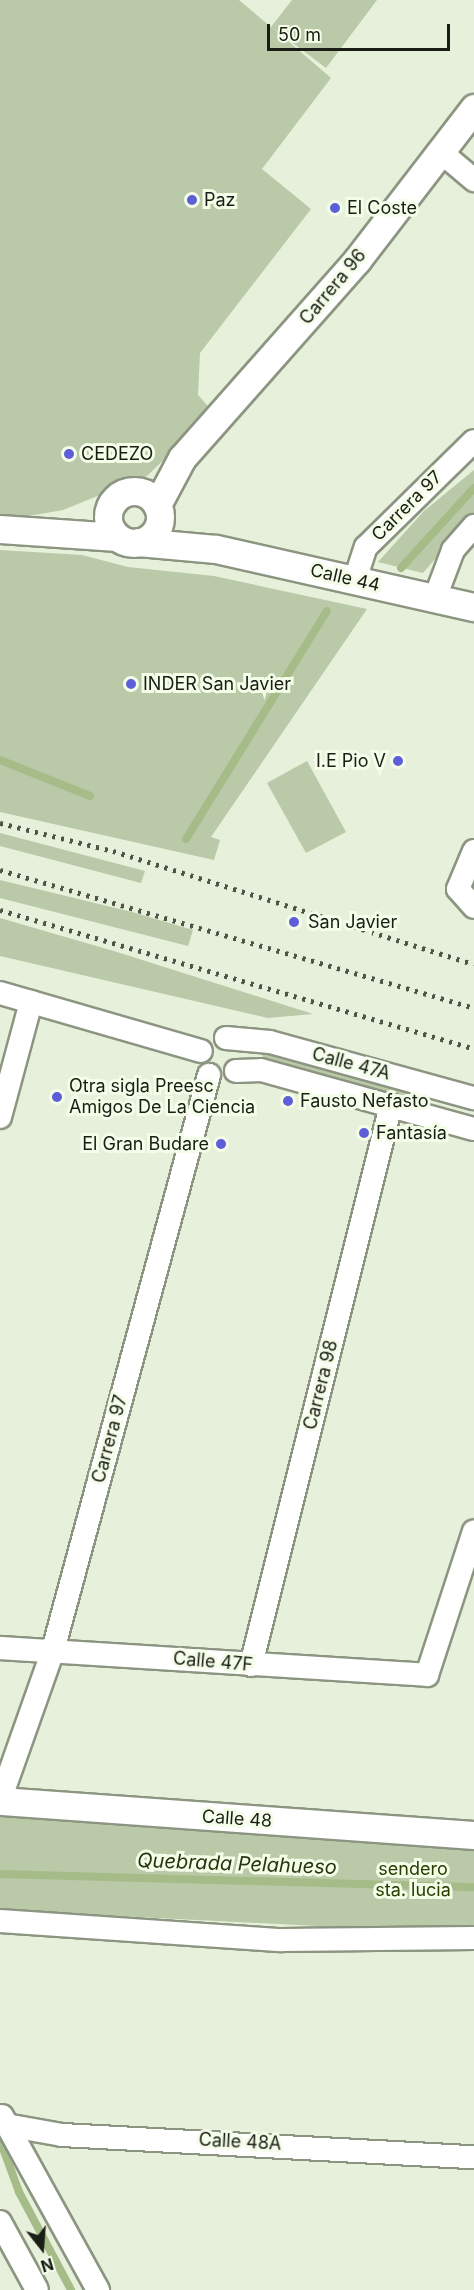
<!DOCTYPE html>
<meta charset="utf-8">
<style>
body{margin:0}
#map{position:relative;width:474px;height:2290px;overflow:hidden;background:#e6f0db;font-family:Inter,sans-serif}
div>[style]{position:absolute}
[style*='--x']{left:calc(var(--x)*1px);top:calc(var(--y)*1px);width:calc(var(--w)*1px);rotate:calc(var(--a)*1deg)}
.green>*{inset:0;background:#bac9a7}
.stream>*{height:8px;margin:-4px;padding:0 4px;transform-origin:4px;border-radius:4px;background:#a5bc88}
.roads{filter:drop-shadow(2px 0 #8c9581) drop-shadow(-2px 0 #8c9581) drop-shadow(0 2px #8c9581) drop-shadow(0 -2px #8c9581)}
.minor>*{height:22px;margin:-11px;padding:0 11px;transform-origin:11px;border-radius:11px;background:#fff}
.tertiary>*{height:27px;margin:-13.5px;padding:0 13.5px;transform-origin:13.5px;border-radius:13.5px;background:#fff}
.tertiary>.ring{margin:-13.5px;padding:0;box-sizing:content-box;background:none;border:27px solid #fff;border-radius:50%}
.rail>*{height:4.5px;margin-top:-2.25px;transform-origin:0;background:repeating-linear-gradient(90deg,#4f5449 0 3px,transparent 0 9px)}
.dots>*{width:16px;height:16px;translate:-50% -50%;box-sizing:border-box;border:3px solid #f3fde8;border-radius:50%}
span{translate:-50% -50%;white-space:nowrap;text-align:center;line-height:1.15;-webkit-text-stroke:6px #f3fde8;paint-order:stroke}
.poi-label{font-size:18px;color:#1a1d16}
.left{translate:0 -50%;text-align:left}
.right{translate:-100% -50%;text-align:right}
.street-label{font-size:18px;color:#1a1d16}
.park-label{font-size:18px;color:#2a3d02}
.water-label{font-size:20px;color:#26350e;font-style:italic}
.north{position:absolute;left:12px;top:2218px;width:60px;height:60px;-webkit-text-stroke:4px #f3fde8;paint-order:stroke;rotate:163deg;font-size:16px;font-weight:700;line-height:24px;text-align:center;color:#1a1d16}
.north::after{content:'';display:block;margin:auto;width:21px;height:27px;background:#1a1d16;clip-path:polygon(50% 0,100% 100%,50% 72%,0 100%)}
.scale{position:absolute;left:267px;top:24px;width:183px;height:27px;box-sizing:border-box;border:3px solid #1a1d16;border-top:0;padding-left:8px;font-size:18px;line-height:21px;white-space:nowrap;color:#1a1d16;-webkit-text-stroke:4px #f3fde8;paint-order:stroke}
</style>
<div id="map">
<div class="green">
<i style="clip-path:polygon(0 0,239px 0,271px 27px,292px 0,377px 0,326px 68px,273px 28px,331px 78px,262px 169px,311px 209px,200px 353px,198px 395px,213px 412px,147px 476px,63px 510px,23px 517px,0 517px)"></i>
<i style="clip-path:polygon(474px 470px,474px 514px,423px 573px,378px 562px,424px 511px)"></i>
<i style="clip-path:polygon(0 550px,82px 555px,128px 567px,214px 576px,367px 609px,211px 837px,220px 840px,214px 860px,0 812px)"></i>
<i style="clip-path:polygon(307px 761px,346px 832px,306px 853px,267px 783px)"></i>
<i style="clip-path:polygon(0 833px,145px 871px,141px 883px,0 846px)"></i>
<i style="clip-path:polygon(0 880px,132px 912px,193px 930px,188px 946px,0 898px)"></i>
<i style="clip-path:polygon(0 918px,117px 952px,313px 1014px,268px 1018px,0 956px)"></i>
<i style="clip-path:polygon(262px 1051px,415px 1092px,414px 1099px,263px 1059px)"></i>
<i style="clip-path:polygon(0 1816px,474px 1832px,474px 1934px,0 1910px)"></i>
</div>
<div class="stream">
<i style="--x:401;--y:568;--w:108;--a:-47.6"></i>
<i style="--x:0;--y:760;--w:97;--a:21.8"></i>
<i style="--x:186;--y:839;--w:268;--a:-58.3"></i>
<i style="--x:0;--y:1874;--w:474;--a:1.6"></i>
<i style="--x:0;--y:2140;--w:55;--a:69.9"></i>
<i style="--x:19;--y:2192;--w:111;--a:62"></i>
</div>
<div class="roads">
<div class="minor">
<i style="--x:442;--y:153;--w:42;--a:40.2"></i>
<i style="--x:355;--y:580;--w:35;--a:-72"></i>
<i style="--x:366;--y:547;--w:151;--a:-44.5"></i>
<i style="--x:435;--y:598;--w:51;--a:-69.4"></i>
<i style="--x:453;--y:550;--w:32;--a:-49"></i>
<i style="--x:474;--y:851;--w:41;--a:112.8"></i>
<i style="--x:458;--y:889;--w:24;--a:48"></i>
<i style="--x:0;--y:993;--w:209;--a:16.1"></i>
<i style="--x:226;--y:1038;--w:44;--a:5.2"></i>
<i style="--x:270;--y:1042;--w:212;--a:15.4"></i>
<i style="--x:236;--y:1071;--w:25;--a:-2"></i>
<i style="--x:261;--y:1070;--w:221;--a:15.5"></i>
<i style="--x:0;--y:1117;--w:119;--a:-74.9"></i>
<i style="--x:0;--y:1648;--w:428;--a:3.6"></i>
<i style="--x:427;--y:1675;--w:151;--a:-71.9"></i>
<i style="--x:251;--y:1665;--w:577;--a:-75.96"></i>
<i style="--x:0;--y:1800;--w:159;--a:-70.5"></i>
<i style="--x:53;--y:1650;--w:596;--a:-74.82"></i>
<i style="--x:0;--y:1921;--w:282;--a:3.9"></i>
<i style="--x:281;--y:1940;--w:193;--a:-0.6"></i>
<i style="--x:2;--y:2116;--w:199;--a:61.1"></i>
<i style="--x:6;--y:2125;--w:57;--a:10.1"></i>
<i style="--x:62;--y:2135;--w:413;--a:3.1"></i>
<i style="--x:0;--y:2222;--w:77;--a:61.4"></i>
</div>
<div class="tertiary">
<i class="ring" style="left:108px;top:491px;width:25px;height:25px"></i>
<i style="--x:157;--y:505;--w:53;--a:-62"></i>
<i style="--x:182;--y:458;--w:264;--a:-48.5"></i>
<i style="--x:357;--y:260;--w:192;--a:-52.4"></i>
<i style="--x:0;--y:529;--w:117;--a:3.9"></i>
<i style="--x:138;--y:542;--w:78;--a:5.1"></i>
<i style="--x:216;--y:549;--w:264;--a:12.7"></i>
<i style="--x:0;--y:1801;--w:475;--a:4.1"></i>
</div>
</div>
<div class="rail">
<i style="--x:0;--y:823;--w:116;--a:13.9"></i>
<i style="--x:113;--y:851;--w:378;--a:17.4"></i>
<i style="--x:0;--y:870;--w:494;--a:16.2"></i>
<i style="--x:0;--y:910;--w:494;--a:16.3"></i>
</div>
<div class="dots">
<i style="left:192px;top:200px;background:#5c5fd7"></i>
<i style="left:335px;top:208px;background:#5c5fd7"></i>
<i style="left:69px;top:454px;background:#5c5fd7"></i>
<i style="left:131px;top:684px;background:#5c5fd7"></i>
<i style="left:398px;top:761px;background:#5c5fd7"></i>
<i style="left:294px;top:922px;background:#5c5fd7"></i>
<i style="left:57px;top:1097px;background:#5c5fd7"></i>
<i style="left:288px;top:1101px;background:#5c5fd7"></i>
<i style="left:364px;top:1133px;background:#5c5fd7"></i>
<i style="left:221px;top:1144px;background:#5c5fd7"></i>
</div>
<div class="poi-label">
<span class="left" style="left:204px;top:200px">Paz</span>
<span class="left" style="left:347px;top:208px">El Coste</span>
<span class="left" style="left:81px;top:454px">CEDEZO</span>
<span class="left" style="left:143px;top:684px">INDER San Javier</span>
<span class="right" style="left:386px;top:761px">I.E Pio V</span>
<span class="left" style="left:308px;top:922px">San Javier</span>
<span class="left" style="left:69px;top:1097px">Otra sigla Preesc<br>Amigos De La Ciencia</span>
<span class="left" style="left:300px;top:1101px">Fausto Nefasto</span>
<span class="left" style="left:376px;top:1133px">Fantasía</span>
<span class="right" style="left:209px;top:1144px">El Gran Budare</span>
</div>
<div class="street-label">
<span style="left:333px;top:287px;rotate:-50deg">Carrera 96</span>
<span style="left:407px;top:506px;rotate:-45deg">Carrera 97</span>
<span style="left:345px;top:578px;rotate:13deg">Calle 44</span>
<span style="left:351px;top:1064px;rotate:15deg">Calle 47A</span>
<span style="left:321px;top:1385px;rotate:-76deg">Carrera 98</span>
<span style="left:110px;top:1439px;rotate:-75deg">Carrera 97</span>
<span style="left:213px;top:1662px;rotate:5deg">Calle 47F</span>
<span style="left:237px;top:1819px;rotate:4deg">Calle 48</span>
<span style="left:240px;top:2142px;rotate:3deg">Calle 48A</span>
</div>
<div class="park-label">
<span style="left:413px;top:1880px">sendero<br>sta. lucia</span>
</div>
<div class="water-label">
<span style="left:237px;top:1864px;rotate:2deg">Quebrada Pelahueso</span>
</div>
<div class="north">N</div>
<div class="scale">50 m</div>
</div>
